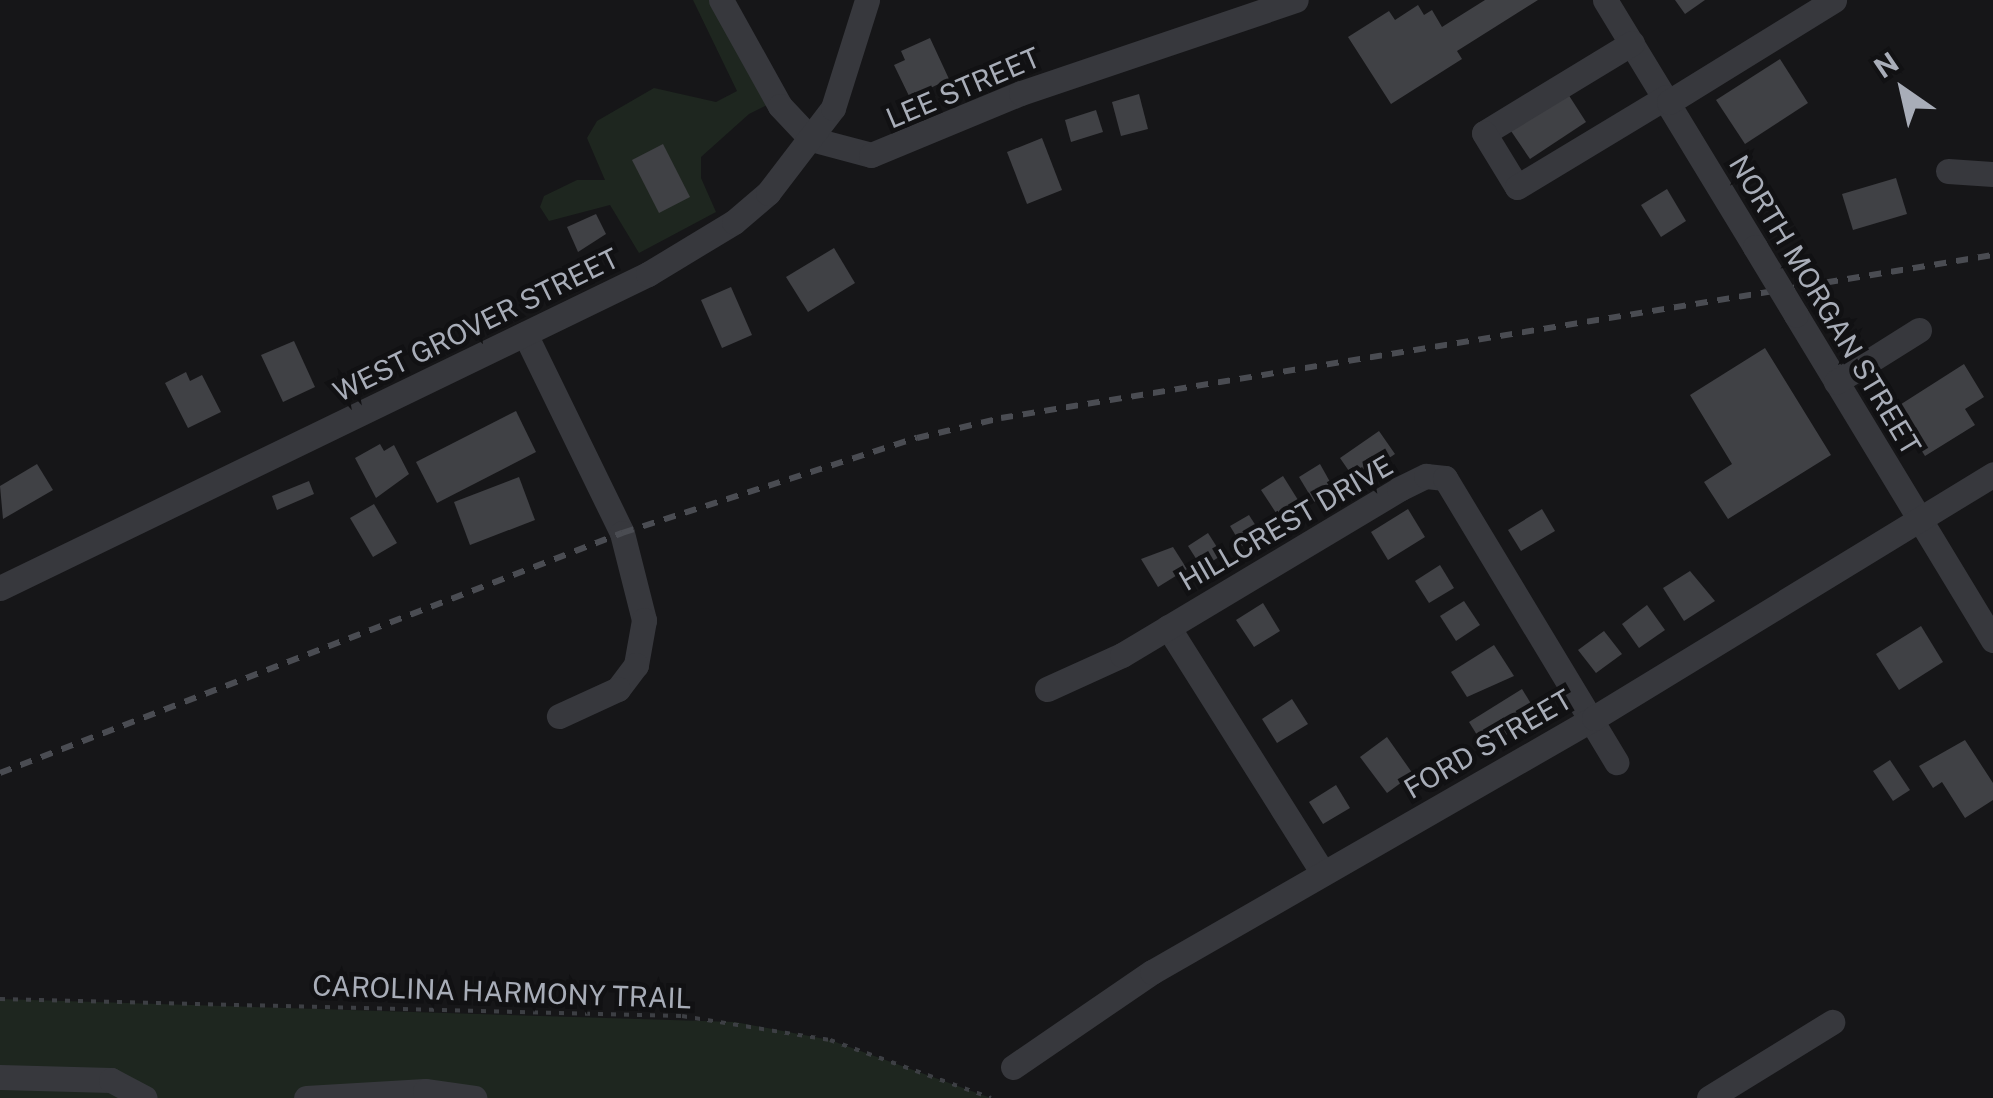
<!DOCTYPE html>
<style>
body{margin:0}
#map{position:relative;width:1993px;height:1098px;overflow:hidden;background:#161618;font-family:"Public Sans",sans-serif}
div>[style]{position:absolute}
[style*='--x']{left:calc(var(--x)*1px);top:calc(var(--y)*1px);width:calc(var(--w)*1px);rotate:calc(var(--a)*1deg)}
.green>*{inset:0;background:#1e261f}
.building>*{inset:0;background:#404145}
.path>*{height:4px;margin-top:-2px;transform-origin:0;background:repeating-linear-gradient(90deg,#3d3f44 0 5px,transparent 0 13px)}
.minor>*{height:25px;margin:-12.5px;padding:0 12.5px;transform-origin:12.5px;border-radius:12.5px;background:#37383d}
.rail>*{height:6px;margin-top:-3px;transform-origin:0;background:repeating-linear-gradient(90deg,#4a4c52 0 12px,transparent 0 22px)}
.minor-bridge>*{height:25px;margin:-12.5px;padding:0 12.5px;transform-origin:12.5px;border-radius:12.5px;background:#37383d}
span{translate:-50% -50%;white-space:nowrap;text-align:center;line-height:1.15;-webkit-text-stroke:9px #111113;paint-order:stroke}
.street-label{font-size:28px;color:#a8adb8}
.north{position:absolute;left:1853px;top:40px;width:100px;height:100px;-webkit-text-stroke:8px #111113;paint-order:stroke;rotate:326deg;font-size:28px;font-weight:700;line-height:40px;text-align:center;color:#a8adb8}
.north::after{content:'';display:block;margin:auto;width:35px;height:45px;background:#a8adb8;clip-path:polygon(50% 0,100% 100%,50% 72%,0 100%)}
</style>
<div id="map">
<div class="green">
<i style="clip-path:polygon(693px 0,715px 0,769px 104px,749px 114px,701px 157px,701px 178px,716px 212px,639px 253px,610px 205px,549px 221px,540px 207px,544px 196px,577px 180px,605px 180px,587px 138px,597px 121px,654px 88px,716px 102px,737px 91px)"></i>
<i style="clip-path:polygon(0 999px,735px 1022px,830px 1040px,991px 1098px,0 1098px)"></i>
</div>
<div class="building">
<i style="clip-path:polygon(1485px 0,1538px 0,1457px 51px,1462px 59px,1391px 104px,1348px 37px,1389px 11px,1395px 20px,1418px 5px,1424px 15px,1432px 10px,1442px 27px)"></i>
<i style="clip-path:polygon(1675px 0,1705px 0,1685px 14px)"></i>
<i style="clip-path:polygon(930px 38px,949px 79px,910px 98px,894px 65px,905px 60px,901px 51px)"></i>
<i style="clip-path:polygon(1780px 59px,1808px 103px,1745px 144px,1716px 100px)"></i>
<i style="clip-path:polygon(1139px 94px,1148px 129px,1121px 136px,1112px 102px)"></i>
<i style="clip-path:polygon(1568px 94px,1586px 122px,1530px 159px,1511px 131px)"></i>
<i style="clip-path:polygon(1096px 110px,1103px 132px,1071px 142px,1065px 120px)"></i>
<i style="clip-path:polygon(1042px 138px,1062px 190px,1027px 204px,1007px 152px)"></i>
<i style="clip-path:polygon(663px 144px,690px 197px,659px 213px,632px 160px)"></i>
<i style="clip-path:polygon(1896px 178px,1907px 214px,1853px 230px,1842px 194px)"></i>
<i style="clip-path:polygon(1667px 189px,1686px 221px,1661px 237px,1641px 205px)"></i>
<i style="clip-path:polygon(596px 214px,606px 234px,578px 252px,567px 227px)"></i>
<i style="clip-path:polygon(834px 248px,855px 283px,808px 312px,786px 277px)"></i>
<i style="clip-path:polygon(731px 287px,752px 335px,722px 348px,701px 300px)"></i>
<i style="clip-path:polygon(294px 341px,315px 387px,283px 402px,261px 355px)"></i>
<i style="clip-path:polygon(1765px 348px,1831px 455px,1728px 519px,1704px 482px,1732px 464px,1690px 395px)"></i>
<i style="clip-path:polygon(1964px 364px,1984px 397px,1965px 409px,1975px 425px,1925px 456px,1895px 408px)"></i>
<i style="clip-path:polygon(186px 372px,190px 381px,202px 375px,221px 412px,188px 428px,165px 383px)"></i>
<i style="clip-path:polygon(516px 411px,536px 452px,437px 503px,416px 462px)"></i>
<i style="clip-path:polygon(1379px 431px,1395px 454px,1367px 473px,1362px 467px,1351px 474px,1340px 458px)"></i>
<i style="clip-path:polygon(380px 444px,384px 451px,394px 445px,409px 474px,376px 498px,355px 458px)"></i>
<i style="clip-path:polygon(37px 464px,53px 490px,3px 519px,0 486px)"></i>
<i style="clip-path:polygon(1320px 464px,1334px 489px,1314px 502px,1299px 477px)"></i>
<i style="clip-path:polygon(1283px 476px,1303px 508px,1282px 522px,1261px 490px)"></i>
<i style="clip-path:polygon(519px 477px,535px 520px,470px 545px,454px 502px)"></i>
<i style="clip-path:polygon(309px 481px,314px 494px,277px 510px,272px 496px)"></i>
<i style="clip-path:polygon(374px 504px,397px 543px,373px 557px,350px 518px)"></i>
<i style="clip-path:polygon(1408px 509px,1425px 537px,1388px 560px,1371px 532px)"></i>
<i style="clip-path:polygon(1542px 509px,1555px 531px,1521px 551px,1508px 530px)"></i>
<i style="clip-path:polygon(1249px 515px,1261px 534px,1242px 546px,1230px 526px)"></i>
<i style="clip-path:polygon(1208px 533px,1222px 555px,1202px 568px,1188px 546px)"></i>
<i style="clip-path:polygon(1173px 547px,1187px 569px,1158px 587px,1141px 559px)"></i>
<i style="clip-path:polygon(1440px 565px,1454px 588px,1429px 603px,1415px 581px)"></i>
<i style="clip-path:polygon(1690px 571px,1715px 601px,1684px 621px,1663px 588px)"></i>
<i style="clip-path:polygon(1464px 601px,1480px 625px,1456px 641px,1440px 616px)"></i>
<i style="clip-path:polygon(1263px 603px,1280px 631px,1254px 647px,1236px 620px)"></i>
<i style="clip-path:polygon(1647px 605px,1665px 630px,1639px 648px,1622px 624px)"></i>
<i style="clip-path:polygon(1921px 626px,1943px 662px,1899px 690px,1876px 654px)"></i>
<i style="clip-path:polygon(1604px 631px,1622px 654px,1596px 673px,1578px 650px)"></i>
<i style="clip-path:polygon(1494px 645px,1514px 676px,1467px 697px,1451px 672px)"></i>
<i style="clip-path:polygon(1522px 689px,1538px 715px,1485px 748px,1469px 722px)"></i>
<i style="clip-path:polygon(1292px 699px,1308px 724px,1277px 743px,1262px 719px)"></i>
<i style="clip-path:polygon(1387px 737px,1413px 774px,1387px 793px,1360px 757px)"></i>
<i style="clip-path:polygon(1965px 740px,1993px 783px,1993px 800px,1965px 818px,1942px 782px,1933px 788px,1919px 766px)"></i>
<i style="clip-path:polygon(1890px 760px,1910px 790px,1893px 801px,1873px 771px)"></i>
<i style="clip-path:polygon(1336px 785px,1350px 808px,1323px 824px,1309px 802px)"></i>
</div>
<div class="path">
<i style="--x:0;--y:999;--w:682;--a:1.43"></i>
<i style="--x:682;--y:1016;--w:150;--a:9.2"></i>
<i style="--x:830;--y:1040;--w:171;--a:19.8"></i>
</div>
<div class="minor">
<i style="--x:721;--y:0;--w:121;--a:60.9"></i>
<i style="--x:780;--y:106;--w:45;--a:46.8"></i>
<i style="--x:811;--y:139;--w:62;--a:14.9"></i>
<i style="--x:871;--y:155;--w:162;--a:-22.5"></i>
<i style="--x:1021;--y:93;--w:290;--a:-18.7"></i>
<i style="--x:1605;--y:0;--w:289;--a:58.7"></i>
<i style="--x:1632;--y:43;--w:173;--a:148.7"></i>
<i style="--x:1484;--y:133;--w:63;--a:58.6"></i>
<i style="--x:1517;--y:187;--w:174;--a:-31.1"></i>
<i style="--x:1669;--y:102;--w:194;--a:-31.7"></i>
<i style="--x:1948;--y:171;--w:45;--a:3.8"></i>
<i style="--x:1796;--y:315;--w:380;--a:58.8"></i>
<i style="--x:525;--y:334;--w:221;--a:64"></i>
<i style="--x:622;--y:533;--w:90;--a:75.8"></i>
<i style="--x:644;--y:620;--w:46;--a:100.1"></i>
<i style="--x:636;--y:665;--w:30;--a:127"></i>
<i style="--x:618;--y:689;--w:65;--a:155.4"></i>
<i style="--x:1836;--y:382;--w:98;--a:-32.1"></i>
<i style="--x:0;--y:588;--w:720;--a:-25.85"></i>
<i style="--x:648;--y:274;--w:100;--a:-31.2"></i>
<i style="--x:734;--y:222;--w:45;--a:-40.5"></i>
<i style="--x:768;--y:193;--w:107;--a:-52.6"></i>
<i style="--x:833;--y:108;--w:113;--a:-72.5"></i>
<i style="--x:1168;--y:627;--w:291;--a:57.8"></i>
<i style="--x:1047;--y:689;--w:82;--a:-24.4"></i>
<i style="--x:1122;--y:655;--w:323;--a:-30.9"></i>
<i style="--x:1399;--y:489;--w:30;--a:-26"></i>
<i style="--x:1426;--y:476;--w:19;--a:6"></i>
<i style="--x:1445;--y:478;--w:332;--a:58.9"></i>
<i style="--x:1013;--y:1067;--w:168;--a:-34.4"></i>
<i style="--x:1152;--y:972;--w:510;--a:-29.88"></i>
<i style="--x:1594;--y:718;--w:468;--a:-31.4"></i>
<i style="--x:0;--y:1077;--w:111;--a:1.5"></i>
<i style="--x:111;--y:1080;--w:38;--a:28"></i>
<i style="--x:306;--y:1098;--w:119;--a:-3.4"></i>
<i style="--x:425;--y:1091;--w:50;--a:8"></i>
<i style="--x:1709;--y:1098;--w:145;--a:-31.7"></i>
</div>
<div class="rail">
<i style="--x:0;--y:773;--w:667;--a:-21.1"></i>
<i style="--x:622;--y:533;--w:310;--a:-17.9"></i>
<i style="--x:917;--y:438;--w:86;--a:-13.4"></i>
<i style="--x:1001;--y:418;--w:1005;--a:-9.33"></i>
</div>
<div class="minor-bridge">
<i style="--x:1755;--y:247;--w:79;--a:58.9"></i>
</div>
<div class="street-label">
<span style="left:963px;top:88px;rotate:-23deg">LEE STREET</span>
<span style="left:1825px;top:305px;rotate:59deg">NORTH MORGAN STREET</span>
<span style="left:476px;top:325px;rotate:-26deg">WEST GROVER STREET</span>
<span style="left:1286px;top:523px;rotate:-30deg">HILLCREST DRIVE</span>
<span style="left:1488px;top:744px;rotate:-30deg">FORD STREET</span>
<span style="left:502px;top:992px;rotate:2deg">CAROLINA HARMONY TRAIL</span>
</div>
<div class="north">N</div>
</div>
